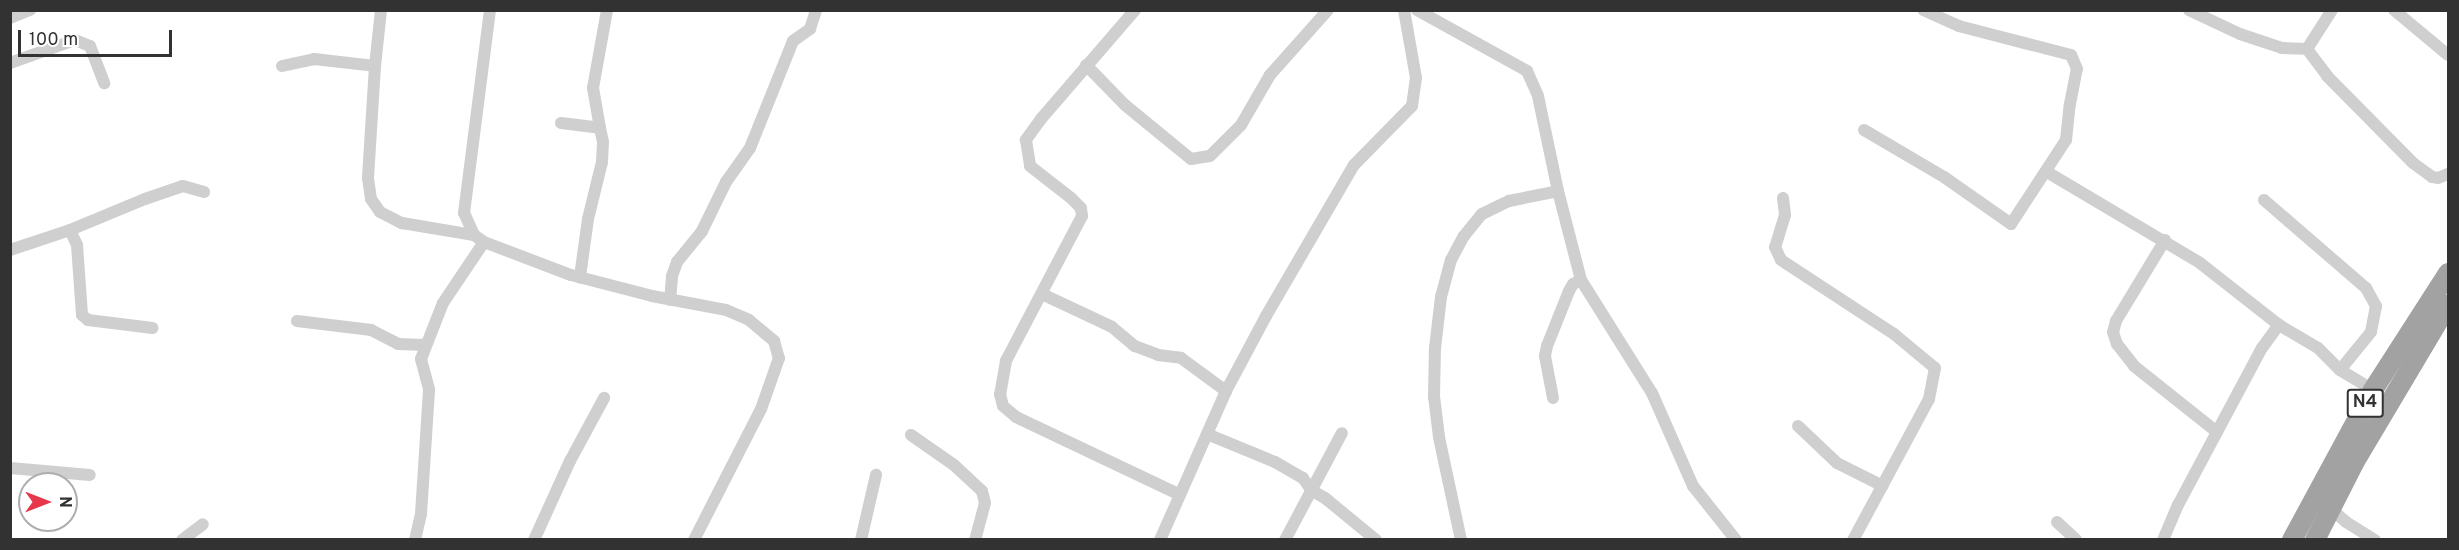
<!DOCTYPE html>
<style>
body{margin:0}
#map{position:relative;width:2459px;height:550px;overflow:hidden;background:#fff;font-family:Overpass,sans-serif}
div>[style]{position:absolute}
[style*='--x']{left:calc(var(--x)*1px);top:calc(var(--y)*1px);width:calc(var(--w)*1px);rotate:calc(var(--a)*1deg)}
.minor>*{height:12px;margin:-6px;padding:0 6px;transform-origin:6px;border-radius:6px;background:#cfcfcf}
.trunk>*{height:20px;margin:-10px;padding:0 10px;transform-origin:10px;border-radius:10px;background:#a2a2a2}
span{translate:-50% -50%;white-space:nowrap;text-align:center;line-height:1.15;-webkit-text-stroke:6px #fff;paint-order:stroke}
.shield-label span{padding:2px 4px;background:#fff;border:2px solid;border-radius:4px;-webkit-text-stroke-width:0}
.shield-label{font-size:18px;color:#323232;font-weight:700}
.frame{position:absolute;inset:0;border:12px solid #323232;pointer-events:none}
.north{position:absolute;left:18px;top:472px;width:60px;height:60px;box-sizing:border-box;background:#fff;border:2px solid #adadad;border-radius:50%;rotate:90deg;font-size:16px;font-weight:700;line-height:24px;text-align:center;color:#323232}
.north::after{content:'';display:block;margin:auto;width:21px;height:27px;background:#e7374a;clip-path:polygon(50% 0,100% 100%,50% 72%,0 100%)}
.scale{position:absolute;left:18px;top:30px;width:154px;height:27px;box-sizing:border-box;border:3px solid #323232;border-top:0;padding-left:8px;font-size:18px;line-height:21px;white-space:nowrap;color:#323232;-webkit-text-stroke:4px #fff;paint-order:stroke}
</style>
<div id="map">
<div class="minor">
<i style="--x:381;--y:10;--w:56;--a:96.1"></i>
<i style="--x:375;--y:66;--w:112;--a:93.6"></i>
<i style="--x:368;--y:178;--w:21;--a:82"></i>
<i style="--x:371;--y:199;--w:16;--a:55"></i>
<i style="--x:380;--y:212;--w:25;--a:27"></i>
<i style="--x:402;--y:223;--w:73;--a:9.5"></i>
<i style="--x:474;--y:235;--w:12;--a:35"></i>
<i style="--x:484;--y:242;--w:93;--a:20.8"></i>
<i style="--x:571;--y:275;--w:84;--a:14.5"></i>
<i style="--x:652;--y:296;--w:75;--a:10.7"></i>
<i style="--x:726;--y:310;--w:25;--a:23"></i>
<i style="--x:749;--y:320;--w:33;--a:40"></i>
<i style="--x:774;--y:341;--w:18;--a:74"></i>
<i style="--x:779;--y:358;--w:54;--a:109.4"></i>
<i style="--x:761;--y:409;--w:147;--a:117.1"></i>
<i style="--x:1135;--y:10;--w:144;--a:130.8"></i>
<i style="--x:1041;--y:119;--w:26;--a:126"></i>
<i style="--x:1026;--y:140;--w:26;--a:81"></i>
<i style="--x:1030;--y:166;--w:52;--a:38"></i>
<i style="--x:1071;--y:198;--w:14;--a:45"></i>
<i style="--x:1081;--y:208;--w:8;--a:83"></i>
<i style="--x:1082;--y:216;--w:164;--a:117.7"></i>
<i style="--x:1006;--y:361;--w:34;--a:100"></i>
<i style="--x:1000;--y:394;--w:12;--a:76"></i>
<i style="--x:1003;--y:406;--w:17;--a:40"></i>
<i style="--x:1016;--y:417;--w:179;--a:25.4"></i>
<i style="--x:1417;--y:10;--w:126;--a:29"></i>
<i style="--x:1527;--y:71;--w:27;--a:66"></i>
<i style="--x:1538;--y:96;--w:97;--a:78.1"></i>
<i style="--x:1558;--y:191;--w:92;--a:75.5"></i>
<i style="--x:1581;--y:280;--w:133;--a:57.9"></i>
<i style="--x:1652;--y:393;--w:102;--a:66.2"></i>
<i style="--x:1693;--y:486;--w:69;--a:51.5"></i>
<i style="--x:2189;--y:10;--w:56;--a:25.2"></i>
<i style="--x:2240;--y:34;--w:44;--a:18.4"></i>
<i style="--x:2282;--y:48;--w:25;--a:2"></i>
<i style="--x:2307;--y:49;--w:46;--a:-57.3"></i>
<i style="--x:2394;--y:10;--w:70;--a:39.8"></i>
<i style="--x:10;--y:18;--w:22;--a:-22"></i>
<i style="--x:2307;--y:49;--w:34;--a:53"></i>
<i style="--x:2327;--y:76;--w:122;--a:45.3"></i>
<i style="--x:2413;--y:163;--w:24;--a:36"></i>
<i style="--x:2432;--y:177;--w:6;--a:9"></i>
<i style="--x:2438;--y:178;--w:11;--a:-22"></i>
<i style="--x:10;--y:63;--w:69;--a:-19.5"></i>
<i style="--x:75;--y:40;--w:16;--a:22"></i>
<i style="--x:90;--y:46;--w:40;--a:69"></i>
<i style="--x:1086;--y:65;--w:56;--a:45.7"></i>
<i style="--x:1125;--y:105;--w:85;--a:39.3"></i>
<i style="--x:1191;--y:159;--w:19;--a:-9"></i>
<i style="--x:1210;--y:156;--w:44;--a:-45"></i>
<i style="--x:1241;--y:125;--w:58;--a:-59.9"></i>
<i style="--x:1270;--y:75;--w:87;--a:-48.3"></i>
<i style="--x:282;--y:66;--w:33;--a:-12"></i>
<i style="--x:314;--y:59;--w:61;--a:6.5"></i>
<i style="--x:561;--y:123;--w:39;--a:7"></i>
<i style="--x:600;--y:128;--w:14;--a:78"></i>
<i style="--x:603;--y:142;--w:20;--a:93"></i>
<i style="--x:602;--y:162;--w:59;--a:103.8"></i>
<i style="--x:588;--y:219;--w:59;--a:97.9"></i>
<i style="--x:600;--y:128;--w:41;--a:-99.9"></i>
<i style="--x:593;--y:88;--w:79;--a:-79.8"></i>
<i style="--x:1864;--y:130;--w:93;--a:30.4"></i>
<i style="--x:1944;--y:177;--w:82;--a:35"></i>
<i style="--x:2011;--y:224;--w:100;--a:-56.8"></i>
<i style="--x:2066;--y:140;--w:36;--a:-84"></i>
<i style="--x:2070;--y:104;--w:36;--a:-79"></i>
<i style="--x:2077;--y:69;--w:15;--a:-113"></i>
<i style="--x:2071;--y:55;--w:116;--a:-165.5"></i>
<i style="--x:1959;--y:26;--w:39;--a:-156"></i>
<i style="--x:2047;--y:172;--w:178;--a:30.7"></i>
<i style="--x:2200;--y:263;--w:100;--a:38.1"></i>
<i style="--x:2279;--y:325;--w:45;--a:30.5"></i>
<i style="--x:2318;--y:348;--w:31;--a:45"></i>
<i style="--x:2340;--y:370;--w:39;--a:31"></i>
<i style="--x:1783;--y:198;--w:17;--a:83"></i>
<i style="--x:1785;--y:215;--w:34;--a:107"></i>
<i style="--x:1775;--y:247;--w:14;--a:65"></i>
<i style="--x:1781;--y:260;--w:135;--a:33.2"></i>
<i style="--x:1894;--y:334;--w:53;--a:39.7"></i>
<i style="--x:1935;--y:368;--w:32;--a:101"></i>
<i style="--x:1929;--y:399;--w:160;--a:118.3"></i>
<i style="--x:2264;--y:200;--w:135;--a:40.8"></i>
<i style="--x:2366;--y:288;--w:21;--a:61"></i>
<i style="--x:2376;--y:306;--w:26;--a:101"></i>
<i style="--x:2371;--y:332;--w:49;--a:129.2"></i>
<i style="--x:70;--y:230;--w:17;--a:65"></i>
<i style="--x:77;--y:245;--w:70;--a:85.9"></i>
<i style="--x:82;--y:315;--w:8;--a:40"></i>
<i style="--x:88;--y:320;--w:65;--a:7"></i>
<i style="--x:474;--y:235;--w:24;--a:-114"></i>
<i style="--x:464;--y:213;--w:205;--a:-82.7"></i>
<i style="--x:2165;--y:240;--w:95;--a:121.2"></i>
<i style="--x:2116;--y:321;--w:11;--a:105"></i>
<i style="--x:2113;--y:332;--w:13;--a:72"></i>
<i style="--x:2117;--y:344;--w:28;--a:52"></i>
<i style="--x:2134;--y:366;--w:106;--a:38.5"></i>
<i style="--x:10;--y:250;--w:63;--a:-18.4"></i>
<i style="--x:70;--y:230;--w:81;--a:-22.5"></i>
<i style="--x:145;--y:199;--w:40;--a:-18.9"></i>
<i style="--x:183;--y:186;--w:22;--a:16"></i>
<i style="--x:1042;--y:294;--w:77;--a:25.2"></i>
<i style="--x:1112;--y:327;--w:30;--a:40"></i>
<i style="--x:1135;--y:346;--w:25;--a:21"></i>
<i style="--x:1158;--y:355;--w:23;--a:7"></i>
<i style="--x:1181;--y:358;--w:56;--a:36.3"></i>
<i style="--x:670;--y:300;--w:24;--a:-85"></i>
<i style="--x:672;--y:276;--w:15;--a:-70"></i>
<i style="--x:677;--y:262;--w:40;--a:-51"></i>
<i style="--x:702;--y:231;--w:55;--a:-63.9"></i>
<i style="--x:726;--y:182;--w:42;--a:-54.8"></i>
<i style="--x:750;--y:148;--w:115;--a:-68.1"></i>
<i style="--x:793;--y:41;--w:21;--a:-35"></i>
<i style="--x:810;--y:29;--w:20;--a:-72"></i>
<i style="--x:297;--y:321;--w:75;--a:6.9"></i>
<i style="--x:371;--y:330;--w:30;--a:27"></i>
<i style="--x:398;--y:344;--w:27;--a:2"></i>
<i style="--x:1553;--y:398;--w:43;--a:-100.8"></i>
<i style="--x:1545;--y:356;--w:10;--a:-79"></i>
<i style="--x:1547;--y:346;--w:59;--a:-68.2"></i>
<i style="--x:1569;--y:291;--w:8;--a:-60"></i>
<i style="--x:1573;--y:284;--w:9;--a:-27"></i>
<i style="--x:1798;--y:426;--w:54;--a:43.5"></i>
<i style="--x:1837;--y:463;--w:51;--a:26.6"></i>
<i style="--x:1207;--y:434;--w:74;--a:22.4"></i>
<i style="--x:1275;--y:462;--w:32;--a:30"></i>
<i style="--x:1303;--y:478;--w:14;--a:56"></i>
<i style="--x:1311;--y:490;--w:16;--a:30"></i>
<i style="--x:1325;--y:498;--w:66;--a:39.5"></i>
<i style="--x:911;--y:435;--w:52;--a:34.9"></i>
<i style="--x:954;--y:465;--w:38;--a:43"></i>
<i style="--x:982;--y:491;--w:12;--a:76"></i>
<i style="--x:985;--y:503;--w:38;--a:105"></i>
<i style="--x:10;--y:468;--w:80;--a:5"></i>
<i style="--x:2330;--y:508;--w:21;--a:41"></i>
<i style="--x:2346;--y:522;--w:34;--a:32"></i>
<i style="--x:2057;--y:522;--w:26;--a:43"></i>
<i style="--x:182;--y:540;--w:26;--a:-37"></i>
<i style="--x:415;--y:540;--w:27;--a:-77"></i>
<i style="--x:421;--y:514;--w:125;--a:-86.3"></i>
<i style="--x:429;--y:389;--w:31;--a:-105"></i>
<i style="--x:421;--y:359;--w:60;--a:-68.6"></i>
<i style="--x:443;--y:303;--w:73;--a:-56.1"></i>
<i style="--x:534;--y:540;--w:87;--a:-65.5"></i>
<i style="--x:570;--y:461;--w:72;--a:-61.6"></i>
<i style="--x:861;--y:540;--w:67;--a:-77"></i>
<i style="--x:1160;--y:540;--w:163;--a:-66.1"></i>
<i style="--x:1226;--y:391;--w:85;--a:-61.9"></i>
<i style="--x:1266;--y:316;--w:175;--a:-59.8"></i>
<i style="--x:1354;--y:165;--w:83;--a:-45.5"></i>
<i style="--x:1412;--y:106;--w:28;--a:-82"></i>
<i style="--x:1416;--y:78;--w:69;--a:-100"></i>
<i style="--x:1285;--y:540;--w:121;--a:-62"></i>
<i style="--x:1461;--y:540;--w:105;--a:-102.1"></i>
<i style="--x:1439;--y:437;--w:39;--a:-97"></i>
<i style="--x:1434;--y:398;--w:50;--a:-88.9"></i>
<i style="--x:1435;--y:348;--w:51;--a:-83.3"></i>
<i style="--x:1441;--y:297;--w:38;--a:-75"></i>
<i style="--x:1451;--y:260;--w:27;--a:-62"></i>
<i style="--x:1464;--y:236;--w:28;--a:-51"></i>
<i style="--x:1482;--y:214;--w:30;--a:-26"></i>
<i style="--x:1509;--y:201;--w:50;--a:-11.5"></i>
<i style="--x:2163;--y:540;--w:38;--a:-67"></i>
<i style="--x:2178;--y:505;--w:178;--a:-61.9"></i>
<i style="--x:2262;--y:348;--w:29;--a:-54"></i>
</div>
<div class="trunk">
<i style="--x:2292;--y:540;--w:170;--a:-61.6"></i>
<i style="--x:2373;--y:390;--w:139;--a:-57.3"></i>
<i style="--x:2315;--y:540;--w:86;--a:-63.1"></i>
<i style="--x:2354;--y:463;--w:184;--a:-59.3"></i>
</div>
<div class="shield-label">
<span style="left:2365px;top:403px">N4</span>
</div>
<div class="frame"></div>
<div class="north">N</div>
<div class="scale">100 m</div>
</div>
